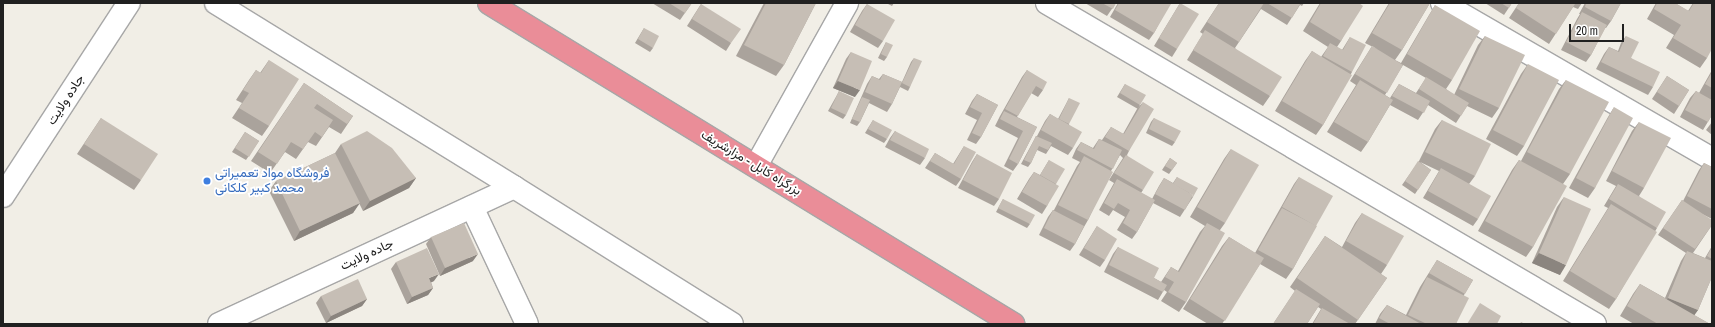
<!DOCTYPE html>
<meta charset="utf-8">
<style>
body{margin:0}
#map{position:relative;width:1715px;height:327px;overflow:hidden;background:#f1eee6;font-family:"Archivo Narrow",Vazirmatn,sans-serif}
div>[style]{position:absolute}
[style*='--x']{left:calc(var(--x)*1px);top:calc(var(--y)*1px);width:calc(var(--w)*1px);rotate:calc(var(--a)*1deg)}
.roads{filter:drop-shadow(1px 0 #a7a7a7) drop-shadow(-1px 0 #a7a7a7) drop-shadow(0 1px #a7a7a7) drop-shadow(0 -1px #a7a7a7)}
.minor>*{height:22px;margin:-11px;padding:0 11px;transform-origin:11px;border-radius:11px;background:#fff}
.highway>*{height:22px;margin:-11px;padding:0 11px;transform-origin:11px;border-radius:11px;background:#ea8d98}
.wall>*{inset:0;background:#aaa39c}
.shaded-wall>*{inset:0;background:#8b857f}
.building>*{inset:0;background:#c6beb5}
.dots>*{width:11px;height:11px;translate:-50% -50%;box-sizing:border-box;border:2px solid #fff;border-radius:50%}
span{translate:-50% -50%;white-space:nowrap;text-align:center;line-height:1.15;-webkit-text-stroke:3.5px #fff;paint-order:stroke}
.street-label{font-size:13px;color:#202020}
.shop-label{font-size:13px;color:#366cbe}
.left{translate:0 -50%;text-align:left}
.frame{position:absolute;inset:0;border:4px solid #202020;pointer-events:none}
.scale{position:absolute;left:1569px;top:24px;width:55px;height:18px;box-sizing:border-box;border:2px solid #202020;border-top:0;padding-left:5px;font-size:12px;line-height:14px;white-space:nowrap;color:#202020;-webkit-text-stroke:3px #fff;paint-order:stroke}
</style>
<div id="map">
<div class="roads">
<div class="minor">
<i style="--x:216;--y:3;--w:350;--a:31.7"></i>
<i style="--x:514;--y:187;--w:257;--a:32.1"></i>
<i style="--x:1047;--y:3;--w:635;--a:30.36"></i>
<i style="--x:1442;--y:3;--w:312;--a:30"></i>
<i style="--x:756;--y:166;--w:187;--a:-60.8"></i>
<i style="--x:3;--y:196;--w:230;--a:-56.9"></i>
<i style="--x:472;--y:207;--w:129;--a:64.8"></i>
<i style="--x:219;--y:324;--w:325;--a:-24.9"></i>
</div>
<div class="highway">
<i style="--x:489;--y:3;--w:615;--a:31.49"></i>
</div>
</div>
<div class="wall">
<i style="clip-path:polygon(652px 3px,692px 3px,680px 20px)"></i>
<i style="clip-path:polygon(764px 3px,816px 3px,784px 65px,776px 76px,736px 56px)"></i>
<i style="clip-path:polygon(886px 3px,894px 3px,892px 6px)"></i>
<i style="clip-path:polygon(1085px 3px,1116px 3px,1107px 16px)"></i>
<i style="clip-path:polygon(1118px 3px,1170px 3px,1154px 33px,1149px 40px,1110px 17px)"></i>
<i style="clip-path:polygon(1180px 3px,1177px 49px,1172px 57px,1154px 46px)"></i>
<i style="clip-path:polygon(1219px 3px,1304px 3px,1302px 6px,1300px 5px,1287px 25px,1261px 9px,1235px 48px,1270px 96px,1263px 106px,1187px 60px,1203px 34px,1200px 32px)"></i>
<i style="clip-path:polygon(1320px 3px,1359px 3px,1341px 41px,1337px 47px,1342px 50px,1350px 37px,1352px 72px,1323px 125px,1316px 135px,1275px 111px,1305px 61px,1312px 51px,1321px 57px,1328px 47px,1303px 31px)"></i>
<i style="clip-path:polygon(evenodd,1389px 3px,1430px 3px,1402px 50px,1395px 60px,1401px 63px,1429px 15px,1435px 5px,1452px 80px,1446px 89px,1454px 95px,1478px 45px,1485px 36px,1499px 108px,1492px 118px,1467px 106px,1456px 123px,1428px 105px,1418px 120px,1390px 105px,1368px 142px,1361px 152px,1327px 132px,1356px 85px,1350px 81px,1367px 54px,1372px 46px,1377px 49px,1365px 43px,1389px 3px,1403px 65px,1426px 78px,1416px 93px,1399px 84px,1390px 98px,1385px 95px,1403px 65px)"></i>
<i style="clip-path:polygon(1485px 3px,1512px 3px,1504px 15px)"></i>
<i style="clip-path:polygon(1519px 3px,1582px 3px,1578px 9px,1573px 7px,1549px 44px,1509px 18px)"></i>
<i style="clip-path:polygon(1585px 3px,1621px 3px,1611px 21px,1606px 28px,1605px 28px,1591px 55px,1586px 62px,1561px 50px,1577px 19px,1580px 14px,1579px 14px)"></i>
<i style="clip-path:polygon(1656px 3px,1675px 3px,1688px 11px,1693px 3px,1712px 3px,1707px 58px,1700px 68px,1666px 48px,1674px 35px,1647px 19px)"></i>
<i style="clip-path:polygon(701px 4px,731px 43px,726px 51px,687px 26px)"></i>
<i style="clip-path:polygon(867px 4px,883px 41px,878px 48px,850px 32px,862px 11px)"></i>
<i style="clip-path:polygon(644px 28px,653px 48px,650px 52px,635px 43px)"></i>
<i style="clip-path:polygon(1626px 36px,1631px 58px,1653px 87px,1648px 95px,1596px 69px,1604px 54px,1609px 47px,1618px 51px,1621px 43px)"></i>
<i style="clip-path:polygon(886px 42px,887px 57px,884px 61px,878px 58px)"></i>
<i style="clip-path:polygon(851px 52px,855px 97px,833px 88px,846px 59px)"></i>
<i style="clip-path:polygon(914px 58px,910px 87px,908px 91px,900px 87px,892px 104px,887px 112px,869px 103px,860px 122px,857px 126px,850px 123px,867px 84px,872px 76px,879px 79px,883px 74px,902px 82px,911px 62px)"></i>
<i style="clip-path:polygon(269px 60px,269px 126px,262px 136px,232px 118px,242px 103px,236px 100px,249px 80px,256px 70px,260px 73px)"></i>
<i style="clip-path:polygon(1528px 64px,1524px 146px,1517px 156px,1486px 139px,1521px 74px)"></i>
<i style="clip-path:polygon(1027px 70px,1043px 90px,1038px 97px,1031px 93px,1017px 117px,1037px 127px,1018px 164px,1013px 171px,1004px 166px,1018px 138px,995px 126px,1000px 116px,1022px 77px)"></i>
<i style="clip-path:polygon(1712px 70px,1712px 115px,1703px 130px,1680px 117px,1690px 98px,1696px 91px,1699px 93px)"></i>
<i style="clip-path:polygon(1667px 76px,1689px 90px,1674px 114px,1652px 99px)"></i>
<i style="clip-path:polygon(1566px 80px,1570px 174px,1563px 184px,1533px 247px,1526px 257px,1478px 231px,1512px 170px,1519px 160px,1521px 161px,1559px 89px)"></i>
<i style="clip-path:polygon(304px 83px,353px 116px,341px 134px,329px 127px,316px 146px,308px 142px,296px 159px,285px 152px,270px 173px,251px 161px)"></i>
<i style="clip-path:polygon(1125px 84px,1140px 105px,1138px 109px,1117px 97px)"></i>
<i style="clip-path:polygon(839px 91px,846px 115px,843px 119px,828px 111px,837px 95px)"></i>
<i style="clip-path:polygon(977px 94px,998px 105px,981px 137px,976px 144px,967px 140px,977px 120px,965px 114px,972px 101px)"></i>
<i style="clip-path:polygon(1069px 98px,1069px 124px,1073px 148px,1068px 155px,1051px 146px,1046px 154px,1037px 150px,1031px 163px,1028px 167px,1021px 164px,1034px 140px,1036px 136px,1037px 136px,1045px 121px,1050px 114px,1058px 119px,1067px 102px)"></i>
<i style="clip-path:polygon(1143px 102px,1129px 151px,1127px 155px,1143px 190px,1141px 193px,1152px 199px,1159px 186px,1164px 178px,1173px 183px,1177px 177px,1193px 197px,1180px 217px,1153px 203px,1137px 232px,1132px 239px,1117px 230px,1125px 217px,1113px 210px,1109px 216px,1099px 210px,1114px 183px,1109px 180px,1123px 158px,1120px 155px,1111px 171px,1088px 220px,1084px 227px,1075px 244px,1070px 251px,1039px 235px,1048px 217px,1053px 210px,1054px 210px,1077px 166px,1080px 162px,1072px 158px,1076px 149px,1081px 142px,1093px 148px,1099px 139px,1102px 140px,1111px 127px,1123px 134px,1137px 109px)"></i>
<i style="clip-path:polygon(1614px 107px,1595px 188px,1588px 198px,1569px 188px,1608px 117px)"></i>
<i style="clip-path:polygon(101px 118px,141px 180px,134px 190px,77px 154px)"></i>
<i style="clip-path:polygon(1154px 118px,1175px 142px,1172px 146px,1146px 133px,1151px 122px)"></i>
<i style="clip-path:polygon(873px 120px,887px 139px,884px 143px,865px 133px)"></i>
<i style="clip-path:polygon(1442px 120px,1475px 176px,1469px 184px,1478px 219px,1473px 226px,1423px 198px,1439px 171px,1420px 162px,1431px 170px,1415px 194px,1402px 185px,1419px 161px,1435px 129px)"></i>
<i style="clip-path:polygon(1639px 122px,1644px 188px,1639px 196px,1657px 228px,1616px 299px,1609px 309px,1563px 281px,1608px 208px,1604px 206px,1616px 186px,1606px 181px,1632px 131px)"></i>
<i style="clip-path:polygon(1712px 122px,1712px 135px,1706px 130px)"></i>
<i style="clip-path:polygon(895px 131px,925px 158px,920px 165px,885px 147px,890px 138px)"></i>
<i style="clip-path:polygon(245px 132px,259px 141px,246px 160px,232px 152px)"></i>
<i style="clip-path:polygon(341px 144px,416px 178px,409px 188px,363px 211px,359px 203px,353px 213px,294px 241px,269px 191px,276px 181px,335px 153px)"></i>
<i style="clip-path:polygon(964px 146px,961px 179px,956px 186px,925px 168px,935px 153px,953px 164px)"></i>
<i style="clip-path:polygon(1231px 149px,1225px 223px,1220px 230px,1186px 302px,1179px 312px,1161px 301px,1167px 292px,1164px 290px,1158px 300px,1104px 272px,1113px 254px,1118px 247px,1154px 278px,1161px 282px,1171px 267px,1178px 271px,1200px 232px,1205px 226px,1190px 217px,1224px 159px)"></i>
<i style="clip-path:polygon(977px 154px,999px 199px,994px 206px,958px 188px,972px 162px)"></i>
<i style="clip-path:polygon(1170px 158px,1177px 163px,1169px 174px,1162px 170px)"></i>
<i style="clip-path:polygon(1049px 160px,1056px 184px,1047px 206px,1042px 214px,1017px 199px,1029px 179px,1034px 172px,1040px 175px)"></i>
<i style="clip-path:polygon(1704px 163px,1712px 167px,1712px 219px,1702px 214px,1712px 225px,1693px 253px,1705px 258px,1712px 246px,1712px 277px,1698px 310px,1694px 315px,1710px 324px,1634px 324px,1620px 316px,1633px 294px,1640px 284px,1665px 298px,1681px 261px,1686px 253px,1658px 235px,1682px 200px,1683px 201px,1699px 170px)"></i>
<i style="clip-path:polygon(1299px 177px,1316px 226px,1293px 269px,1286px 279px,1260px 264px,1222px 324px,1208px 324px,1183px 309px,1222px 246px,1229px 237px,1255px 253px,1294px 184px)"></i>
<i style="clip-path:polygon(1564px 197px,1560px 275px,1532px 263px,1557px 207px)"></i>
<i style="clip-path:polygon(1003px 199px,1030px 224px,1027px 228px,996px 212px)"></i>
<i style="clip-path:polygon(1362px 213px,1387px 265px,1381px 274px,1387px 278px,1355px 324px,1312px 324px,1321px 309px,1318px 307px,1307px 324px,1273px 324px,1295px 291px,1290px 287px,1325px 236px,1342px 247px,1355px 223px)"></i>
<i style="clip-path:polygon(1097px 226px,1105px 260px,1100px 267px,1079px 255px)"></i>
<i style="clip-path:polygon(431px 237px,473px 261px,440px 276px,426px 244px)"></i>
<i style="clip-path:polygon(1437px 260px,1473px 280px,1464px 295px,1456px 324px,1375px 324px,1380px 314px,1387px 305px,1406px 315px,1420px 287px)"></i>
<i style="clip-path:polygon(396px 262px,434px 281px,431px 282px,433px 288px,428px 295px,407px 304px,391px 269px)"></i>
<i style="clip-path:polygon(321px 296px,367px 299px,362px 306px,326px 323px,316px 303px)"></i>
</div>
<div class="shaded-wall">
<i style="clip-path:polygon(838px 81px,860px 90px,855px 97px,833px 88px)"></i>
<i style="clip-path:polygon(416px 178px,409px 188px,363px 211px,370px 201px)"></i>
<i style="clip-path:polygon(360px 203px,353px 213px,294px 241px,300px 231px)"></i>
<i style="clip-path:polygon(1539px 253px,1566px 265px,1560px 275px,1532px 263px)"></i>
<i style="clip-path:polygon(478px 254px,473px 261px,440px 276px,445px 268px)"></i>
<i style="clip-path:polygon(439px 274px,434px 281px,424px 286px,429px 278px)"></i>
<i style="clip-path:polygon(433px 288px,428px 295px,407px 304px,412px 297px)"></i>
<i style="clip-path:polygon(1668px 298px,1698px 310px,1691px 320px,1661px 307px)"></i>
<i style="clip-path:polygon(367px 299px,362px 306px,326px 323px,331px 316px)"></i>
</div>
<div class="building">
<i style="clip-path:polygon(669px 3px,692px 3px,685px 13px)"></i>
<i style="clip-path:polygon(766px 3px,816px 3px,784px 65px,744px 45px)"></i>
<i style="clip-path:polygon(1102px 3px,1116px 3px,1113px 9px)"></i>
<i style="clip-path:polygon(1119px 3px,1170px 3px,1171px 4px,1154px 33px,1115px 10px)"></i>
<i style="clip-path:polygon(1180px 3px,1199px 14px,1177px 49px,1159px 38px)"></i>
<i style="clip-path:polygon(1219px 3px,1264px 3px,1239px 42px,1207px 22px)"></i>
<i style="clip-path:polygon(1267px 3px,1299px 3px,1300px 4px,1292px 18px)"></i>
<i style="clip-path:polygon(1321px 3px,1359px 3px,1363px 6px,1341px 41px,1310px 22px)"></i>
<i style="clip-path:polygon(1390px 3px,1430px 3px,1402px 50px,1372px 33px)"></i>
<i style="clip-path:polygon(1501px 3px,1512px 3px,1509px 8px)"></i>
<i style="clip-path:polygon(1519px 3px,1573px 3px,1575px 4px,1556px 34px,1516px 8px)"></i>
<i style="clip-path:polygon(1586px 3px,1621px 3px,1611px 21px,1585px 7px)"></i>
<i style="clip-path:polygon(1657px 3px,1675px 3px,1689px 11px,1694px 3px,1712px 3px,1712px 49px,1707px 58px,1673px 38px,1681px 25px,1654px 9px)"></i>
<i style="clip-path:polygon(701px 4px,741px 29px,731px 43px,692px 19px)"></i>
<i style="clip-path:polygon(867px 4px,895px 20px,883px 41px,855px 25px)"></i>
<i style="clip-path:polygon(1435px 5px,1480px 31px,1452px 80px,1407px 54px)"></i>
<i style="clip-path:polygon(1582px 12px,1607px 25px,1591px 55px,1566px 42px)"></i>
<i style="clip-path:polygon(644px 28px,659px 36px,653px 48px,638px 39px)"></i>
<i style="clip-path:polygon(1205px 30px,1282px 77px,1270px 96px,1193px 50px)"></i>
<i style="clip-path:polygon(1485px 36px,1525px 55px,1499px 108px,1459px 89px)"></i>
<i style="clip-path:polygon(1626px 36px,1639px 42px,1631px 58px,1660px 72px,1653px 87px,1601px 62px,1609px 47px,1619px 52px)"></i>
<i style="clip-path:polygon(1350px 37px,1366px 45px,1352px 72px,1323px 56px,1330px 43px,1343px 50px)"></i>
<i style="clip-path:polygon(886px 42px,893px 45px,887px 57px,881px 54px)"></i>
<i style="clip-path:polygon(1372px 46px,1403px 65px,1387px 93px,1355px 74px)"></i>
<i style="clip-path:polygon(1312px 51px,1352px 75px,1323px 125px,1282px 101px)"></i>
<i style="clip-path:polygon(851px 52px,872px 61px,860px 90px,838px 81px)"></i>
<i style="clip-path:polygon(914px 58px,922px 61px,910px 87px,902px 83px)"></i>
<i style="clip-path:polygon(269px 60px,299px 79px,269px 126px,239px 108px,249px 93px,243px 90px,256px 70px,261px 73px)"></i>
<i style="clip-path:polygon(1528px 64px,1559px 80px,1524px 146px,1493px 130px)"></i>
<i style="clip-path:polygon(1027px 70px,1047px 82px,1043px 90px,1036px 86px,1018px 116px,1005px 109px)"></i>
<i style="clip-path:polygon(1712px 72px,1712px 88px,1705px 84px)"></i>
<i style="clip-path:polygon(883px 74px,902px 82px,892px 104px,865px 92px,872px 76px,880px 80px)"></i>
<i style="clip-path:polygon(1667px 76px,1689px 90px,1679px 106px,1657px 92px)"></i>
<i style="clip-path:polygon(1426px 77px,1469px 103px,1461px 116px,1419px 89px)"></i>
<i style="clip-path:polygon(1360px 80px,1393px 100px,1368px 142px,1334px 122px)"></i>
<i style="clip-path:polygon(1566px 80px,1609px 102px,1570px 174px,1527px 152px)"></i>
<i style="clip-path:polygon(304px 83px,353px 116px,347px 124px,317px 104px,314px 108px,333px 120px,322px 137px,315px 132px,303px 149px,291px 142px,277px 164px,258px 152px)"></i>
<i style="clip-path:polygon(1125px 84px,1146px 95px,1140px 105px,1120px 93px)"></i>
<i style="clip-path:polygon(1399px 84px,1430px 101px,1424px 113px,1392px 96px)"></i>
<i style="clip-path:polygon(839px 91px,854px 98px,846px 115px,831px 108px)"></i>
<i style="clip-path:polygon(1696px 91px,1712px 100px,1712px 115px,1708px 122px,1685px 110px)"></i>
<i style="clip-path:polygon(977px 94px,998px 105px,981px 137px,972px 133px,982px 113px,970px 107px)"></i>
<i style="clip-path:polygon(862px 97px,870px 100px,860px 122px,852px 119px)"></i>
<i style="clip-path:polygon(1069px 98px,1080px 103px,1069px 124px,1059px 119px)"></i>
<i style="clip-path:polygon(1143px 102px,1154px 109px,1129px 151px,1105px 137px,1111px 127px,1124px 134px)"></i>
<i style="clip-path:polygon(1614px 107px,1633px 118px,1595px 188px,1576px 178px)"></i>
<i style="clip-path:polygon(1004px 111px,1037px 127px,1018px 164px,1009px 159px,1023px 131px,1000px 119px)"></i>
<i style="clip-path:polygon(1050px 114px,1082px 132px,1073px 148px,1041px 130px)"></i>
<i style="clip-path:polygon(101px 118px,158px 154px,141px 180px,84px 144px)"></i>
<i style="clip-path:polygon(1154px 118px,1181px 131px,1175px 142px,1149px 129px)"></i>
<i style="clip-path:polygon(873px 120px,892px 130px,887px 139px,868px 129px)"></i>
<i style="clip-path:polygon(1442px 120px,1491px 144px,1475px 176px,1425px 152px)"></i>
<i style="clip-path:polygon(1639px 122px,1671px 138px,1644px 188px,1612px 171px)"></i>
<i style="clip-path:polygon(367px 131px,392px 148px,416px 178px,370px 201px,341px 144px)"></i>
<i style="clip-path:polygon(895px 131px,929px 149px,925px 158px,890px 140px)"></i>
<i style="clip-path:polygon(245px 132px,259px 141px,249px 157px,235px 148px)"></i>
<i style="clip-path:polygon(1036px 136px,1052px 143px,1048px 150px,1039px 146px,1031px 163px,1024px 160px)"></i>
<i style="clip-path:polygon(1099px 139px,1122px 150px,1113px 169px,1077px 150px,1081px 142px,1094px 149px)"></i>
<i style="clip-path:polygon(964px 146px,976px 152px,961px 179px,930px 161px,935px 153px,954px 164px)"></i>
<i style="clip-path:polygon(1231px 149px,1259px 165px,1225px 223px,1197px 207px)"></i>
<i style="clip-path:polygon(335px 153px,360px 203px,300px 231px,276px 181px)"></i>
<i style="clip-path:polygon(977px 154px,1012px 173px,999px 199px,963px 180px)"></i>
<i style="clip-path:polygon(1126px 155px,1154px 172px,1143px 190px,1114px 173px)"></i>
<i style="clip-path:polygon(1084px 156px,1113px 172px,1088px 220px,1058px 205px)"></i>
<i style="clip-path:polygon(1170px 158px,1177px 163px,1172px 170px,1165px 166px)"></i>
<i style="clip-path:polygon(1049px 160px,1065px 169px,1056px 184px,1040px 175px)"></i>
<i style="clip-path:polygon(1519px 160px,1567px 186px,1533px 247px,1485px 221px)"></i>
<i style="clip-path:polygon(1418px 161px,1431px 170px,1418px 190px,1405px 181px)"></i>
<i style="clip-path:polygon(1704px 163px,1712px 167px,1712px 209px,1687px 196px)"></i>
<i style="clip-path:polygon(1441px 168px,1491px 196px,1478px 219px,1428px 191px)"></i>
<i style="clip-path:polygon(1034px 172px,1059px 186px,1047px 206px,1022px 192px)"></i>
<i style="clip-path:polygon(1177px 177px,1198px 188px,1193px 197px,1192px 197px,1193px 195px,1173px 184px)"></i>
<i style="clip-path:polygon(1299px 177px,1333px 196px,1316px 226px,1282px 207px)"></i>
<i style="clip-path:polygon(1164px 178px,1193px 195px,1185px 210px,1155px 194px)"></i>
<i style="clip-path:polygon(1117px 179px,1155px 200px,1137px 232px,1123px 223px,1130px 210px,1118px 203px,1114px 209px,1104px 203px)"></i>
<i style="clip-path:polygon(1618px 184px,1666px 212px,1657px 228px,1609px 199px)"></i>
<i style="clip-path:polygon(1564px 197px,1591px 209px,1566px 265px,1539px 253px)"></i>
<i style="clip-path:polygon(1003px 199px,1035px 215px,1030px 224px,998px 208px)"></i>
<i style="clip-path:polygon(1682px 200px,1712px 220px,1712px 225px,1695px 249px,1663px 228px)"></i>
<i style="clip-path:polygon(1611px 204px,1657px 232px,1616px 299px,1570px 271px)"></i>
<i style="clip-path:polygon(1282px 208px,1317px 226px,1293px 269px,1258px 250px)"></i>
<i style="clip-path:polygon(1053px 210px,1084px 226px,1075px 244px,1044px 228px)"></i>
<i style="clip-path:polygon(1362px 213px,1404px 236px,1387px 265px,1346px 241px)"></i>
<i style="clip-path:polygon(464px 223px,478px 254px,445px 268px,431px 237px)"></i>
<i style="clip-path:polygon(1207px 223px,1225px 233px,1186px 302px,1168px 292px,1174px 282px,1165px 277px,1171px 267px,1179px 272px)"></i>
<i style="clip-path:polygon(1097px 226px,1117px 239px,1105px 260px,1084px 248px)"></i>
<i style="clip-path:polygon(1325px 236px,1387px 278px,1358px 320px,1297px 278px)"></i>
<i style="clip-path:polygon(1229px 237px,1264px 258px,1225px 321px,1190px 299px)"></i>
<i style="clip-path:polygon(1118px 247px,1159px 268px,1154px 278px,1167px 285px,1163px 292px,1109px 265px)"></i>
<i style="clip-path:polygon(1712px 247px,1712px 259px,1707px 256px)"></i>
<i style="clip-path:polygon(427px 248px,439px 274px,429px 278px,433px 288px,412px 297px,396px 262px)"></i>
<i style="clip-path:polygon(1687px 251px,1712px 261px,1712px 277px,1698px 310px,1668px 298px)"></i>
<i style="clip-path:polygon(1437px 260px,1473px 280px,1465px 294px,1429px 273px)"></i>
<i style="clip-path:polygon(1427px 277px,1469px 298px,1456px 324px,1427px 324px,1408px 315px)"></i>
<i style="clip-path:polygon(358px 279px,367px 299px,331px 316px,321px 296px)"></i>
<i style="clip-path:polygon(1640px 284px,1710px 324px,1658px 324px,1627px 306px)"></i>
<i style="clip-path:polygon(1296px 289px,1320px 304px,1307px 324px,1273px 324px)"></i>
<i style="clip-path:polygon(1480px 303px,1501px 316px,1497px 324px,1467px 324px)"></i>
<i style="clip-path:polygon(1387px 305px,1421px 324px,1390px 324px,1379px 318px)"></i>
<i style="clip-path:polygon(1322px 308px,1350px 324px,1313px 324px)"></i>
<i style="clip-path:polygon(1521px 322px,1525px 324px,1520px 324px)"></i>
</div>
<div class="dots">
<i style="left:207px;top:181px;background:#3f7fe0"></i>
</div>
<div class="street-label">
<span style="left:66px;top:100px;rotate:-57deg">جاده ولایت</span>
<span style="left:751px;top:163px;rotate:31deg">بزرگراه کابل - مزارشریف</span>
<span style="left:367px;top:255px;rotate:-25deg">جاده ولایت</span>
</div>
<div class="shop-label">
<span class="left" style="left:215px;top:181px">فروشگاه مواد تعمیراتی<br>محمد کبیر کلکانی</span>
</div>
<div class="frame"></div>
<div class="scale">20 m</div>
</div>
